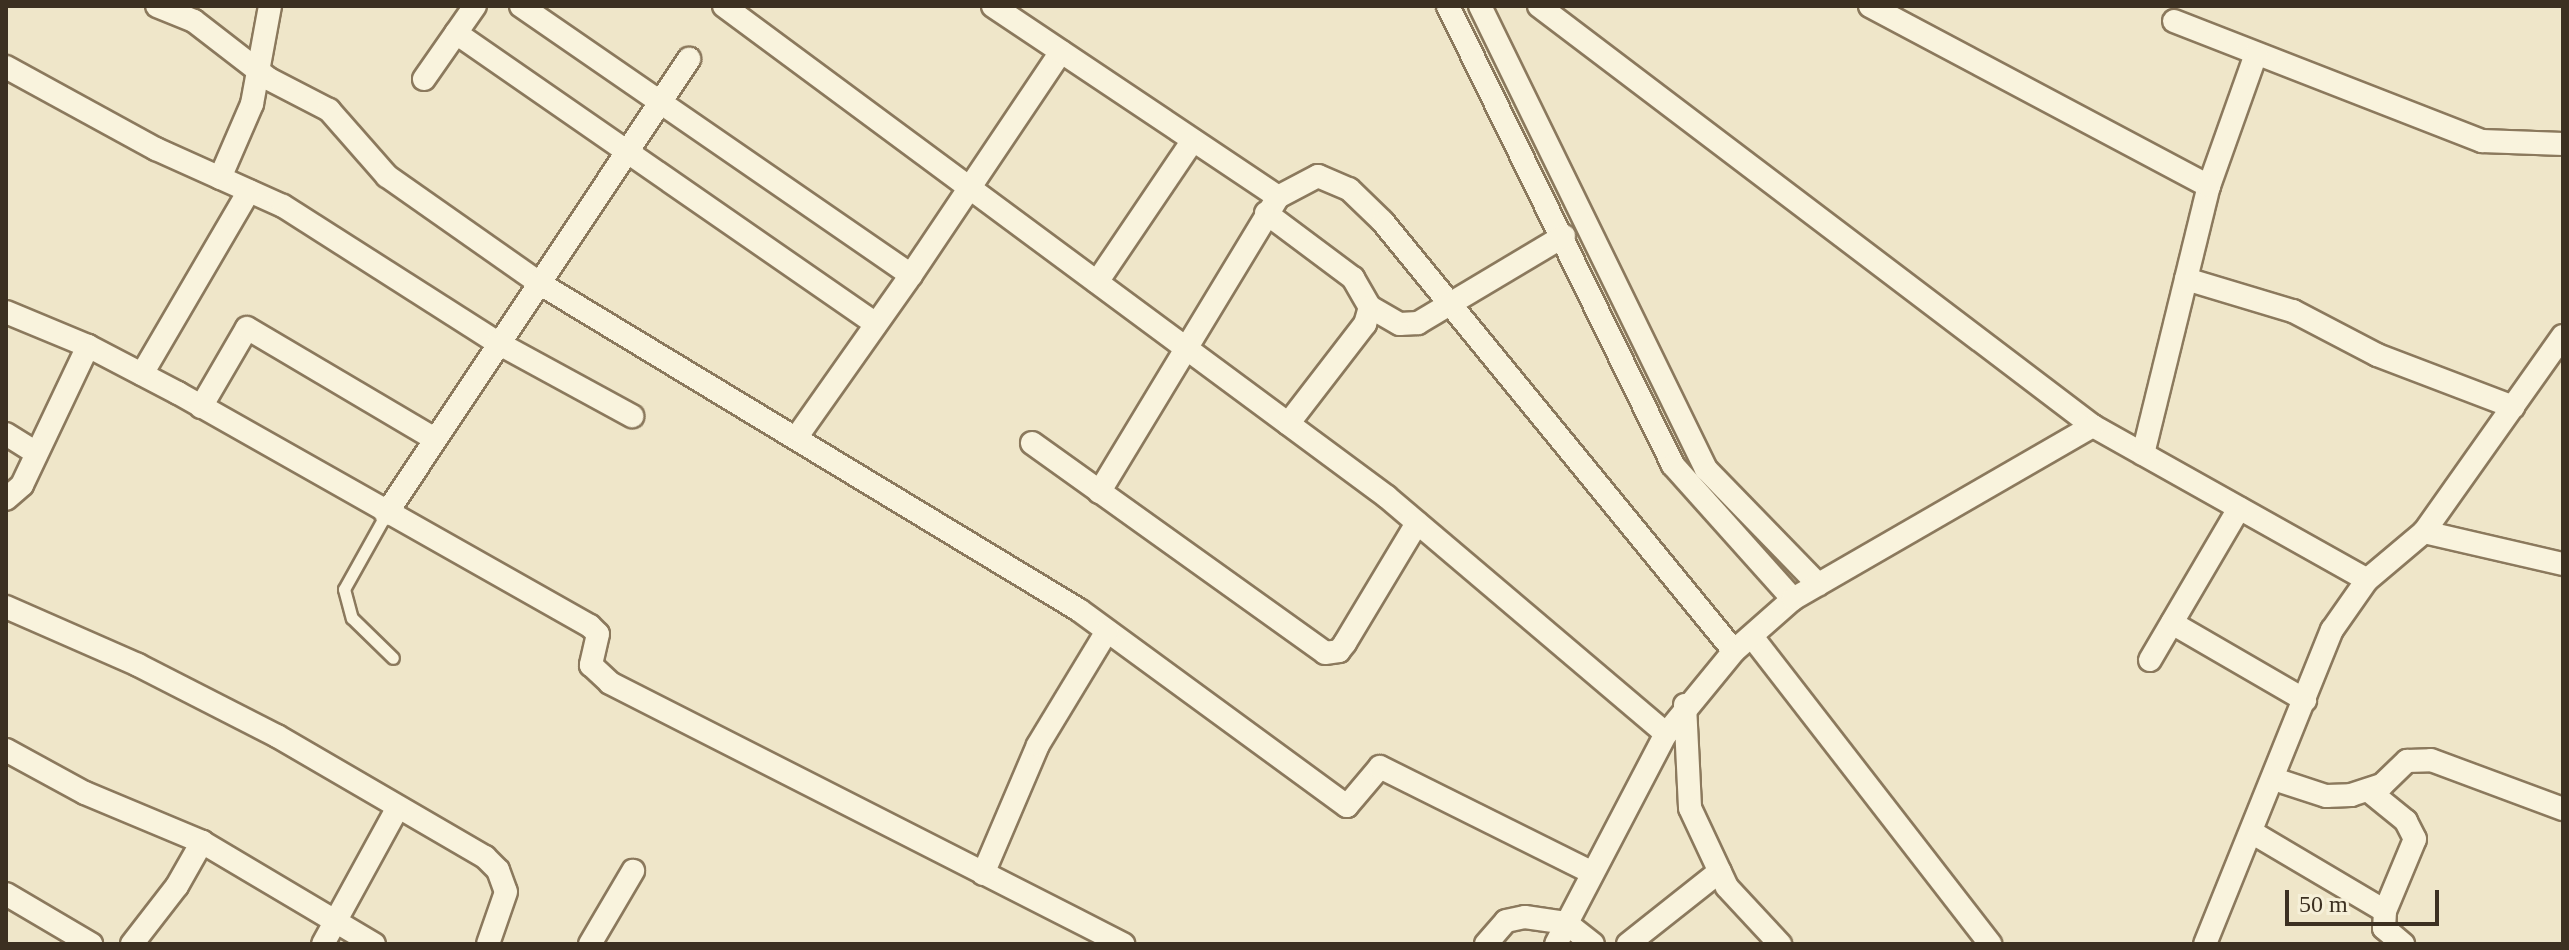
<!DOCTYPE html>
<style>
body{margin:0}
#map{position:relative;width:2569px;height:950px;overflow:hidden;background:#efe6c9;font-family:"Times New Roman",serif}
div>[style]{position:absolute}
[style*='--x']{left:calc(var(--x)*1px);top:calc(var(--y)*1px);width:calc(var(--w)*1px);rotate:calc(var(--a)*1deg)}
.roads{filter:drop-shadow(2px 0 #8b795d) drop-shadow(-2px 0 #8b795d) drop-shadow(0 2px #8b795d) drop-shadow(0 -2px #8b795d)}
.service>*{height:11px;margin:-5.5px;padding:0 5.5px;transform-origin:5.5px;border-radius:5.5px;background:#f9f3dd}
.minor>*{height:22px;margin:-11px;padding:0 11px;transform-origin:11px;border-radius:11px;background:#f9f3dd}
span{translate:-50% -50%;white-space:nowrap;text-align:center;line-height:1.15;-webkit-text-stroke:6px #f6f0d9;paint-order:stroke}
.frame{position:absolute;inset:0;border:8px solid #3c3021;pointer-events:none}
.scale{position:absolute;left:2285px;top:890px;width:154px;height:36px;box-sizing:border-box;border:4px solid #3c3021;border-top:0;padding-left:10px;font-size:24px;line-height:28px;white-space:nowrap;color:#3c3021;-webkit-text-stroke:6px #f6f0d9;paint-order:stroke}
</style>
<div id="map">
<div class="roads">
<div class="service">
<i style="--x:386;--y:514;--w:86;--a:119.2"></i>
<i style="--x:344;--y:589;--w:30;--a:75"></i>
<i style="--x:352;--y:618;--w:57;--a:44.3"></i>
</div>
<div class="minor">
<i style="--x:157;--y:6;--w:40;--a:22"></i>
<i style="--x:194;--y:21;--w:95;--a:37.7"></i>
<i style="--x:269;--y:79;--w:68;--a:27.3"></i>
<i style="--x:329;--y:110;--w:88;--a:48.7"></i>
<i style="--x:387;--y:176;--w:186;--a:35.1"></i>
<i style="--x:539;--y:283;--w:631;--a:31.2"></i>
<i style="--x:1079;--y:610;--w:332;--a:36.2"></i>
<i style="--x:1347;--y:806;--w:51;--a:-49.8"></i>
<i style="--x:1380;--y:767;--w:236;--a:26.5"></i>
<i style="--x:521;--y:6;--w:474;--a:34.6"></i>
<i style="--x:911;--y:275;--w:269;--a:-56.1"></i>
<i style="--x:724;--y:6;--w:825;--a:36.52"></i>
<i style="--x:1387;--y:497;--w:366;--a:40.3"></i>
<i style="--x:993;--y:6;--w:343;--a:33.8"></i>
<i style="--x:1278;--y:197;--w:345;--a:121.2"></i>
<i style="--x:1448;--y:6;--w:511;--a:63.89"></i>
<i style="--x:1673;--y:465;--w:180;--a:48.2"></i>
<i style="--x:1480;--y:6;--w:515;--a:63.98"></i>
<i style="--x:1706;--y:469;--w:161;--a:45.8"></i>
<i style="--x:1539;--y:6;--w:695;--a:37.17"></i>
<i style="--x:2093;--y:426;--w:314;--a:29.3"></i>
<i style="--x:2367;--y:580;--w:75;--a:-40.1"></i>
<i style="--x:2424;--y:532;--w:143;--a:13"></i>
<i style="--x:1870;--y:6;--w:384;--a:28"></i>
<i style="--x:2174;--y:21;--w:331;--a:21.3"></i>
<i style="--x:2482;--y:141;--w:81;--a:2.1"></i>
<i style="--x:456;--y:33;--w:511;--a:34.72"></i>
<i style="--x:6;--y:67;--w:171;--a:28.7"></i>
<i style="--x:156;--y:149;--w:139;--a:24.2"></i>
<i style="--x:283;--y:206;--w:255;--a:32.5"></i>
<i style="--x:498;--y:343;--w:153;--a:28.6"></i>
<i style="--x:424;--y:79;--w:89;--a:-55.1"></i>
<i style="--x:220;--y:178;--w:81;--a:-66.6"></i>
<i style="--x:252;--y:104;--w:100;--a:-79.6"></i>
<i style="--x:1278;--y:197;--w:45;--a:-27.7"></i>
<i style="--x:1318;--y:176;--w:34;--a:23"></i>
<i style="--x:1349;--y:189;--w:47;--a:44.1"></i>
<i style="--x:1383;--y:222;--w:554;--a:50.71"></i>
<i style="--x:1266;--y:213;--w:109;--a:36.8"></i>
<i style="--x:1353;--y:278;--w:34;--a:60"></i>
<i style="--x:1370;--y:307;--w:18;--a:106"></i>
<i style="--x:1365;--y:324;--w:126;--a:127.6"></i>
<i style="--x:2186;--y:279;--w:112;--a:16.7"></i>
<i style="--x:2293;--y:311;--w:95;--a:27.6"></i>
<i style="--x:2377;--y:355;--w:146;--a:20.9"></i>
<i style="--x:1097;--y:282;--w:171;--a:-55.9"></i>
<i style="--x:1370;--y:307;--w:34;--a:30"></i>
<i style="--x:1400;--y:324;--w:18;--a:-3"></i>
<i style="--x:1418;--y:323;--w:170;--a:-30.8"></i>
<i style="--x:6;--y:312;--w:89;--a:22.5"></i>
<i style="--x:88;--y:346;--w:102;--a:27.6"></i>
<i style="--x:178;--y:393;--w:473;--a:29.5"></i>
<i style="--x:590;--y:626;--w:11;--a:45"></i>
<i style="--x:598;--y:634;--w:32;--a:103"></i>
<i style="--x:591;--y:665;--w:26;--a:43"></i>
<i style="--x:610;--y:683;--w:576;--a:26.97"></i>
<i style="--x:142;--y:374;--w:212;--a:-59.7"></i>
<i style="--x:201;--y:407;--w:91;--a:-59.8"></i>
<i style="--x:247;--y:328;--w:218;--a:30.6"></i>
<i style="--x:6;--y:434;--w:36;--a:32"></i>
<i style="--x:796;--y:438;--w:199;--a:-54.8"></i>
<i style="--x:1032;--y:443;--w:360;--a:35.6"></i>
<i style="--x:1325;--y:653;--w:14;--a:-8"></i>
<i style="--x:1339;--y:651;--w:10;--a:-53"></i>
<i style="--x:1345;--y:643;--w:140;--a:-59"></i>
<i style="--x:2143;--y:454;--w:276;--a:-76.2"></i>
<i style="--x:2209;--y:186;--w:140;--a:-70.4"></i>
<i style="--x:6;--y:499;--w:21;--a:-41"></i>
<i style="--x:22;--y:485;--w:154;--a:-64.6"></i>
<i style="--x:386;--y:514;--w:547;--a:-56.34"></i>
<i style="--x:2424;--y:532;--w:240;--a:-54.7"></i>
<i style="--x:6;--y:607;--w:144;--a:23.7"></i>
<i style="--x:138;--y:665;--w:156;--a:27.1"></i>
<i style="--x:277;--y:736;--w:241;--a:30.2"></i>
<i style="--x:485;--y:857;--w:18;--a:45"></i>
<i style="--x:498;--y:870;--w:23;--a:70"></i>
<i style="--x:506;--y:892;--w:55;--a:109.1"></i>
<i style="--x:2172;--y:623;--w:154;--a:30.1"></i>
<i style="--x:1753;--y:638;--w:387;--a:52.2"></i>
<i style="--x:2150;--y:660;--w:176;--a:-59.6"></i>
<i style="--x:1685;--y:705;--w:103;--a:87.2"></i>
<i style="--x:1690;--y:808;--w:87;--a:64.9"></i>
<i style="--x:1727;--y:887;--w:78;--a:47.1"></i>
<i style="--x:6;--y:750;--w:90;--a:28.6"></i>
<i style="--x:85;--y:793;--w:127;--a:22.7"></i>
<i style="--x:202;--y:842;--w:200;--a:30.7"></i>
<i style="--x:2274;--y:779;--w:55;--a:18.1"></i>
<i style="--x:2326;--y:796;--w:25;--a:-2"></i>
<i style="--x:2351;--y:795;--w:33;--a:-18"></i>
<i style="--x:2382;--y:785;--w:35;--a:-44"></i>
<i style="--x:2407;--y:761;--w:24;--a:-2"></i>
<i style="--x:2431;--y:760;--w:141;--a:20.4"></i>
<i style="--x:2253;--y:833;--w:153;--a:30.6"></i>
<i style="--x:2385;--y:911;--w:78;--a:-67.4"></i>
<i style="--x:2415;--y:839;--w:20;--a:-117"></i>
<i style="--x:2406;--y:821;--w:48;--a:-141"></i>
<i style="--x:983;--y:874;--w:140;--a:-66.9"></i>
<i style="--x:1038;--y:745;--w:133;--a:-58.8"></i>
<i style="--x:6;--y:894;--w:99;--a:30.5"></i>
<i style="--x:2385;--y:911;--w:17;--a:93"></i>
<i style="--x:2384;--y:928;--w:25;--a:40"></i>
<i style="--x:132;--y:944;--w:73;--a:-52.2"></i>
<i style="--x:177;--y:886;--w:51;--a:-60.4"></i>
<i style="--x:323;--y:944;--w:156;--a:-61.3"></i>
<i style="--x:590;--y:944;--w:85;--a:-59.5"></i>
<i style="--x:1486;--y:944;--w:30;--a:-49"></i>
<i style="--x:1506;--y:921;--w:19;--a:-12"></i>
<i style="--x:1525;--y:917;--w:41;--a:8.3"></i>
<i style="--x:1566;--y:923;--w:34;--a:38"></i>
<i style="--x:1556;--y:944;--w:237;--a:-62.4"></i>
<i style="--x:1666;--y:734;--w:107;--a:-50.7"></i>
<i style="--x:1734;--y:651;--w:79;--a:-41.4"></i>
<i style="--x:1793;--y:599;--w:346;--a:-30"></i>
<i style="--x:1628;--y:944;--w:117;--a:-38.4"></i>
<i style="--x:2205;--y:944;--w:339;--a:-68"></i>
<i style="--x:2332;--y:630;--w:61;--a:-55"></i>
</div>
</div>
<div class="frame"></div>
<div class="scale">50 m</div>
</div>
